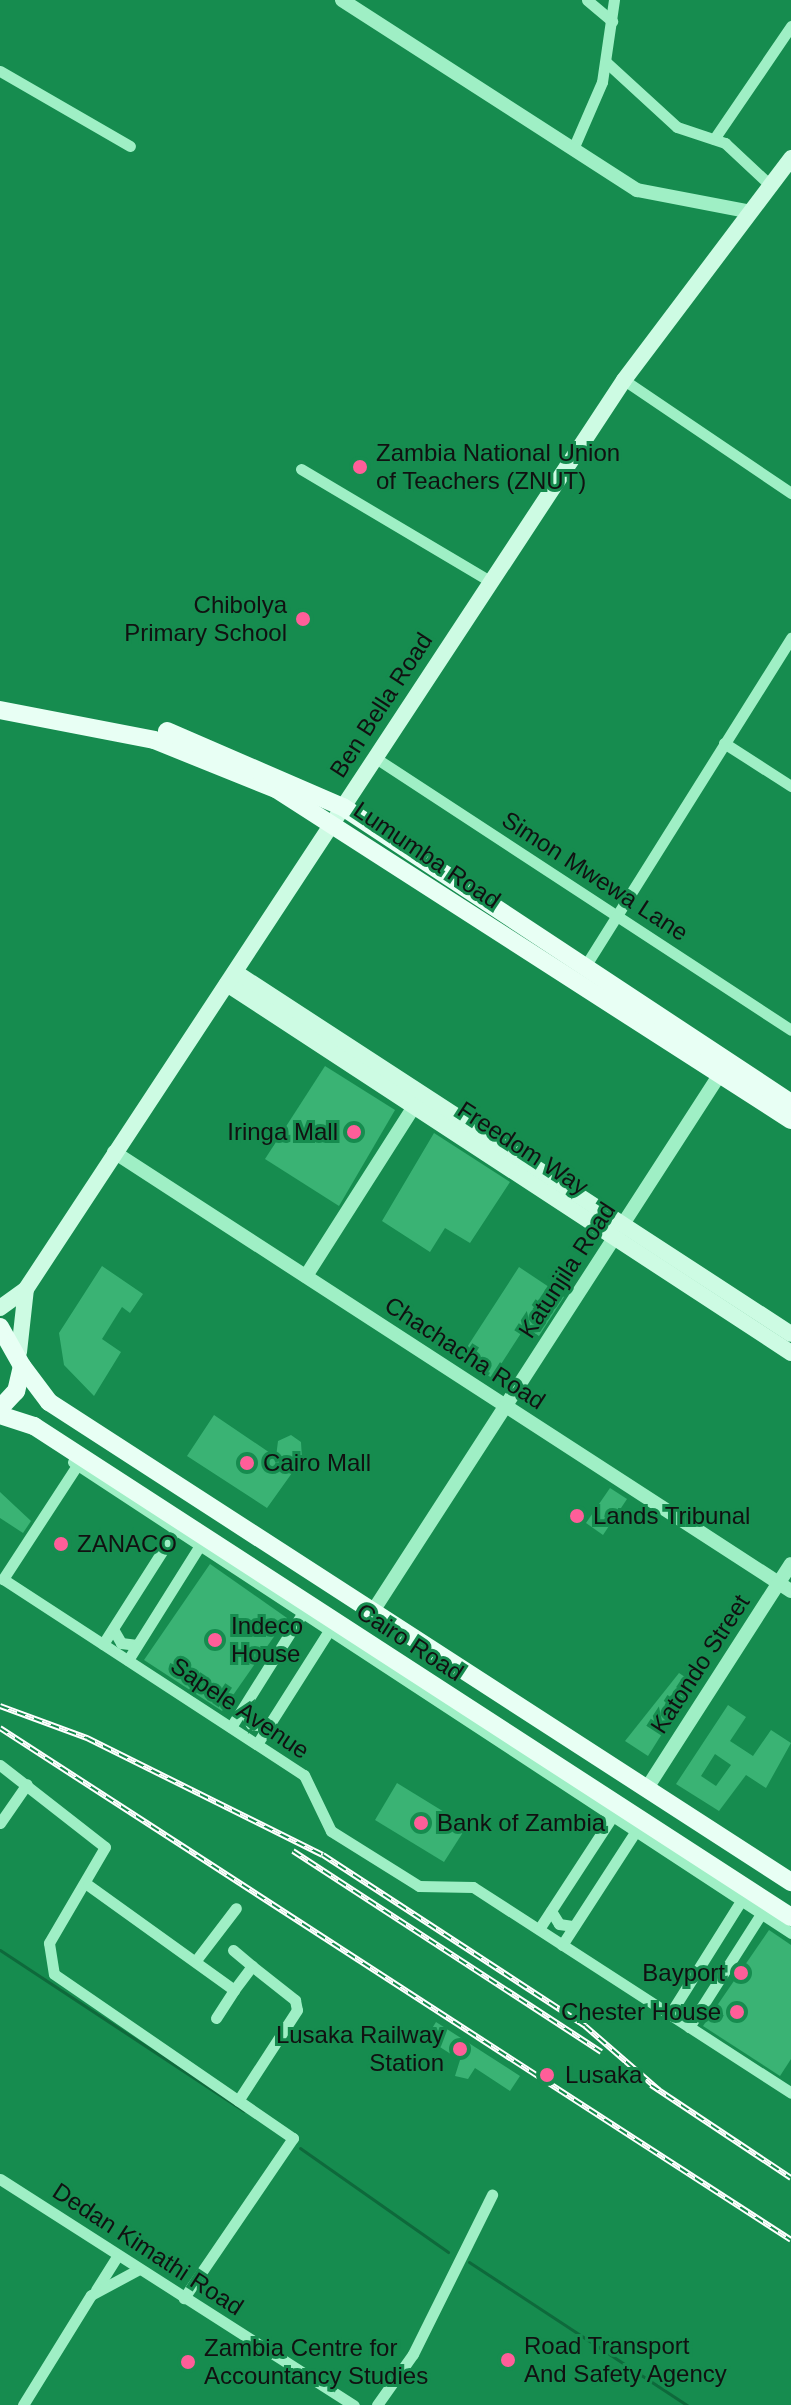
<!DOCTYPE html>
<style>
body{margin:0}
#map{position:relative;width:791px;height:2405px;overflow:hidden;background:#168c4f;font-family:Helvetica,sans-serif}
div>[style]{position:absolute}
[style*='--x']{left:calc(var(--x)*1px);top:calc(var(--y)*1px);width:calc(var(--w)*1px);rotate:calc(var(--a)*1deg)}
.stream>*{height:3px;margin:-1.5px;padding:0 1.5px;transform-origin:1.5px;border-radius:1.5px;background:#0e693b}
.building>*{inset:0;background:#3ab374}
.minor>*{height:11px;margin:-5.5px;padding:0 5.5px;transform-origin:5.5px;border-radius:5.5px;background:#9fefc5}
.tertiary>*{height:14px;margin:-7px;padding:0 7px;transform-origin:7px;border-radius:7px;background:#9fefc5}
.secondary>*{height:16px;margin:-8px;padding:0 8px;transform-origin:8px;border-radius:8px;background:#cdfbe3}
.primary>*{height:18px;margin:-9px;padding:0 9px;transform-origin:9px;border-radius:9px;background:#e8fff4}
.rail>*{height:6px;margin-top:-3px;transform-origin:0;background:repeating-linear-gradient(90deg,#168c4f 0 9px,#fff 0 18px);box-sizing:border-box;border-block:2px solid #fff}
.dots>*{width:22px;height:22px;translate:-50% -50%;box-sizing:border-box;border:4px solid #168c4f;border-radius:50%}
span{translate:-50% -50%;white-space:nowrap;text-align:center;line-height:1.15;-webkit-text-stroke:6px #168c4f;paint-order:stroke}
.poi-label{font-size:24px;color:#111}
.left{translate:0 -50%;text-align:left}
.right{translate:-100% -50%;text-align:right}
.street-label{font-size:24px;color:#111}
</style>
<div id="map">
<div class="stream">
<i style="--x:0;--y:1950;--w:292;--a:33.4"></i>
<i style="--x:300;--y:2148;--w:181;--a:35.1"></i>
<i style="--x:469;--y:2262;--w:261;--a:33.3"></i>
</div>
<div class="building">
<i style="clip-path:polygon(325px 1066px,395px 1110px,339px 1206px,265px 1159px)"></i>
<i style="clip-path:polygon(434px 1133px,510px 1182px,470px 1243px,445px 1228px,430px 1252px,382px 1221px)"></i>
<i style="clip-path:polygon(102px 1266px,143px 1294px,130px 1313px,122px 1307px,102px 1339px,121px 1352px,94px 1396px,64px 1365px,59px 1333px)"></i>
<i style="clip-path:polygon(519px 1267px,564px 1297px,539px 1336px,525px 1327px,492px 1378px,460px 1358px)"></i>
<i style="clip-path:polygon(214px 1415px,276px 1457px,278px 1441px,291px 1435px,301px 1442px,302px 1459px,267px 1508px,187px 1456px)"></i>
<i style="clip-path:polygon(610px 1488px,627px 1499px,603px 1535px,586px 1523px)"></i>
<i style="clip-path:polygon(0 1492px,31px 1521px,23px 1533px,0 1518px)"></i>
<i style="clip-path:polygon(210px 1564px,287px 1618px,222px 1711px,144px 1660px)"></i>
<i style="clip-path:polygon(679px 1673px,694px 1683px,648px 1756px,625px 1741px)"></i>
<i style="clip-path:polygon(evenodd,728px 1705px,746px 1717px,730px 1741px,753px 1756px,771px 1730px,791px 1743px,766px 1788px,746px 1775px,719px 1811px,676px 1784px,728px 1705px,715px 1754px,731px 1765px,716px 1786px,701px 1776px,715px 1754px)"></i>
<i style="clip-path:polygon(397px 1783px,467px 1826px,444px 1862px,375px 1820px)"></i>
<i style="clip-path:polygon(769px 1930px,791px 1945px,791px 2059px,780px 2076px,703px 2026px)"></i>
<i style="clip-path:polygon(436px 2022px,520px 2076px,510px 2091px,475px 2068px,468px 2079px,455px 2076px,460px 2060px,426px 2038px)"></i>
</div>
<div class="minor">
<i style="--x:587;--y:0;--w:33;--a:40"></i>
<i style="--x:606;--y:62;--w:96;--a:42.5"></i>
<i style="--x:677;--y:127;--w:51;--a:18.4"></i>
<i style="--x:725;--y:143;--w:62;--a:43"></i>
<i style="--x:0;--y:71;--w:150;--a:30"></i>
<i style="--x:714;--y:139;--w:137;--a:-55.7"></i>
<i style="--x:573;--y:149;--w:73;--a:-66.6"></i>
<i style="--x:602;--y:82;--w:83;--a:-81.7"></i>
<i style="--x:624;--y:380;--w:202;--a:34.1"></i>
<i style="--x:301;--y:469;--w:221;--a:30.7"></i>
<i style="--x:724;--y:743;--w:80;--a:32.7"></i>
<i style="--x:374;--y:757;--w:498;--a:33.2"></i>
<i style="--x:584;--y:968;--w:390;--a:-57.9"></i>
<i style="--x:73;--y:1462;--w:859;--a:33.26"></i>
<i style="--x:76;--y:1467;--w:134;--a:123.1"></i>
<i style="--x:3;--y:1579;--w:359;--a:33.1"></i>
<i style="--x:304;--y:1775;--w:62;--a:64.3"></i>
<i style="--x:331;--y:1831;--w:104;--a:32"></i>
<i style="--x:419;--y:1886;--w:54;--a:1.1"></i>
<i style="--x:473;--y:1887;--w:379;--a:32.9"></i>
<i style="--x:113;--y:1629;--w:16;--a:60"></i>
<i style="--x:121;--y:1643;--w:16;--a:7"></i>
<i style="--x:103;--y:1644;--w:134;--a:-57.5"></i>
<i style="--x:128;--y:1660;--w:133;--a:-57.9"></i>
<i style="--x:243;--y:1709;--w:17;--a:62"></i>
<i style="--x:251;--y:1724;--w:17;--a:10"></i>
<i style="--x:231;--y:1727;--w:133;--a:-57.9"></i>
<i style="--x:257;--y:1744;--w:133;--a:-57.6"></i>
<i style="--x:0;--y:1765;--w:133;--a:38"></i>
<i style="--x:105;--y:1847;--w:111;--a:120.3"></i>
<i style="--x:49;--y:1943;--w:31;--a:81"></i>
<i style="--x:54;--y:1974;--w:290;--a:34.5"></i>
<i style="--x:293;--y:2138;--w:194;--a:124.3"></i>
<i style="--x:0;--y:1823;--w:47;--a:-55.3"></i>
<i style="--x:88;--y:1885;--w:180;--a:35.7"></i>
<i style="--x:234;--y:1990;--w:30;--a:-53"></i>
<i style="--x:252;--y:1966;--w:55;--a:38.3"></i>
<i style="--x:295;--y:2000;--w:10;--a:79"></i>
<i style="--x:297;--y:2010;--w:108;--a:123"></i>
<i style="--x:551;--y:1911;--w:15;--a:58"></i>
<i style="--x:559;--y:1924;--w:15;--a:8"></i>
<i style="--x:539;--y:1929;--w:134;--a:-56.9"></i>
<i style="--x:562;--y:1945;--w:135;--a:-57.1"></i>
<i style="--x:233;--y:1950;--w:25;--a:40"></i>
<i style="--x:197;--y:1959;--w:64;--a:-52.6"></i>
<i style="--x:670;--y:2014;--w:133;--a:-57.9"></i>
<i style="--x:216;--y:2018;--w:33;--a:-57"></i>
<i style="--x:689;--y:2027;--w:134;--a:-57.5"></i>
<i style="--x:0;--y:2179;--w:420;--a:32.6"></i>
<i style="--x:96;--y:2290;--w:40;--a:-58"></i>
<i style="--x:23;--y:2405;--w:129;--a:-58.3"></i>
<i style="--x:91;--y:2295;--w:55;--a:-28.4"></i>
<i style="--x:377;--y:2405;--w:62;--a:-54.8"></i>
<i style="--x:413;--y:2354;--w:178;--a:-63.6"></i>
</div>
<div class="tertiary">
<i style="--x:342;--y:0;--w:351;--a:32.8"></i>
<i style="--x:637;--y:190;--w:116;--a:10.9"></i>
<i style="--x:114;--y:1152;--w:807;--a:32.96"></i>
<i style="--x:306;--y:1276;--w:212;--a:-57.5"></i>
<i style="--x:373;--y:1611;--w:639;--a:-57.13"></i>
<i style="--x:647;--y:1788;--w:266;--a:-57.3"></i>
</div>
<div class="secondary">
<i style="--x:235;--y:972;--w:663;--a:33.07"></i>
<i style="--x:227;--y:984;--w:674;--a:33.19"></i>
<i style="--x:0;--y:1308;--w:32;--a:-36"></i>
<i style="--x:26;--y:1289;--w:1088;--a:-56.66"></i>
<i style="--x:624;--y:380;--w:278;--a:-53"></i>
<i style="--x:19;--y:1352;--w:63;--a:-83.7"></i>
</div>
<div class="primary">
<i style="--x:0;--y:710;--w:157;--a:11"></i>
<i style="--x:154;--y:740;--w:131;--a:21.9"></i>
<i style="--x:276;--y:789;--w:612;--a:32.73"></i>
<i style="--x:167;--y:731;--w:192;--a:23.4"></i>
<i style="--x:343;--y:807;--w:537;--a:33.45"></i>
<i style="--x:0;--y:1327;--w:45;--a:60.6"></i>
<i style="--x:22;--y:1366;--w:26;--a:103"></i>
<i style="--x:16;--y:1391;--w:23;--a:133"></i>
<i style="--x:22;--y:1366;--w:45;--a:53.1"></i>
<i style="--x:49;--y:1402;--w:884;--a:32.9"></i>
<i style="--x:0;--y:1415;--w:36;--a:18"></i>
<i style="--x:34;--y:1426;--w:902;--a:32.97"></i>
</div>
<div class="rail">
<i style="--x:0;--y:1706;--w:93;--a:20.2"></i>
<i style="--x:87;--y:1738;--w:263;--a:26.4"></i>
<i style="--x:323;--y:1855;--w:313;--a:33.1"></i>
<i style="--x:585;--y:2026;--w:98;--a:40.9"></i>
<i style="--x:0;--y:1728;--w:942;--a:32.91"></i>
<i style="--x:293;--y:1851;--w:368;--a:33.1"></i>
<i style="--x:651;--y:2085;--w:168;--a:33.6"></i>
</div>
<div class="dots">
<i style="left:360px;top:467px;background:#ff5e99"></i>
<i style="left:303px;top:619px;background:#ff5e99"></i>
<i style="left:354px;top:1132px;background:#ff5e99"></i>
<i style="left:247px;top:1463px;background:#ff5e99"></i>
<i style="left:577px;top:1516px;background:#ff5e99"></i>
<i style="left:61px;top:1544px;background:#ff5e99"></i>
<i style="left:215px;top:1640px;background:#ff5e99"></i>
<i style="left:421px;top:1823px;background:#ff5e99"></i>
<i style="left:741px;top:1973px;background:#ff5e99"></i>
<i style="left:737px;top:2012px;background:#ff5e99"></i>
<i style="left:460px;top:2049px;background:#ff5e99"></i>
<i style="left:547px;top:2075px;background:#ff5e99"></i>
<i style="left:508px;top:2360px;background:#ff5e99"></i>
<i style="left:188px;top:2362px;background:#ff5e99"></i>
</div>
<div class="poi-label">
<span class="left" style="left:376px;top:467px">Zambia National Union<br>of Teachers (ZNUT)</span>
<span class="right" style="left:287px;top:619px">Chibolya<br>Primary School</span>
<span class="right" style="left:338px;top:1132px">Iringa Mall</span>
<span class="left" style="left:263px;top:1463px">Cairo Mall</span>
<span class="left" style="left:593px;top:1516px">Lands Tribunal</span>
<span class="left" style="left:77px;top:1544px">ZANACO</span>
<span class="left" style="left:231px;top:1640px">Indeco<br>House</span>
<span class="left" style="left:437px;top:1823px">Bank of Zambia</span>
<span class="right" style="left:725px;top:1973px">Bayport</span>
<span class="right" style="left:721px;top:2012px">Chester House</span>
<span class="right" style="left:444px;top:2049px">Lusaka Railway<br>Station</span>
<span class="left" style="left:565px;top:2075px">Lusaka</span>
<span class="left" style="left:524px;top:2360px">Road Transport<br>And Safety Agency</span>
<span class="left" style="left:204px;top:2362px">Zambia Centre for<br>Accountancy Studies</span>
</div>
<div class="street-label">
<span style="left:381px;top:705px;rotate:-57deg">Ben Bella Road</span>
<span style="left:427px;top:855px;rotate:34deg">Lumumba Road</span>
<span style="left:595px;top:876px;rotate:33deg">Simon Mwewa Lane</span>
<span style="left:523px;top:1148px;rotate:33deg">Freedom Way</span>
<span style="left:567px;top:1270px;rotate:-57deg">Katunjila Road</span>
<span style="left:465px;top:1353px;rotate:33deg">Chachacha Road</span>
<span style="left:410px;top:1642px;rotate:33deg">Cairo Road</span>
<span style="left:700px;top:1664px;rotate:-57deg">Katondo Street</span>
<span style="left:240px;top:1708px;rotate:34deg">Sapele Avenue</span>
<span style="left:148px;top:2249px;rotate:33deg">Dedan Kimathi Road</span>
</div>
</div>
